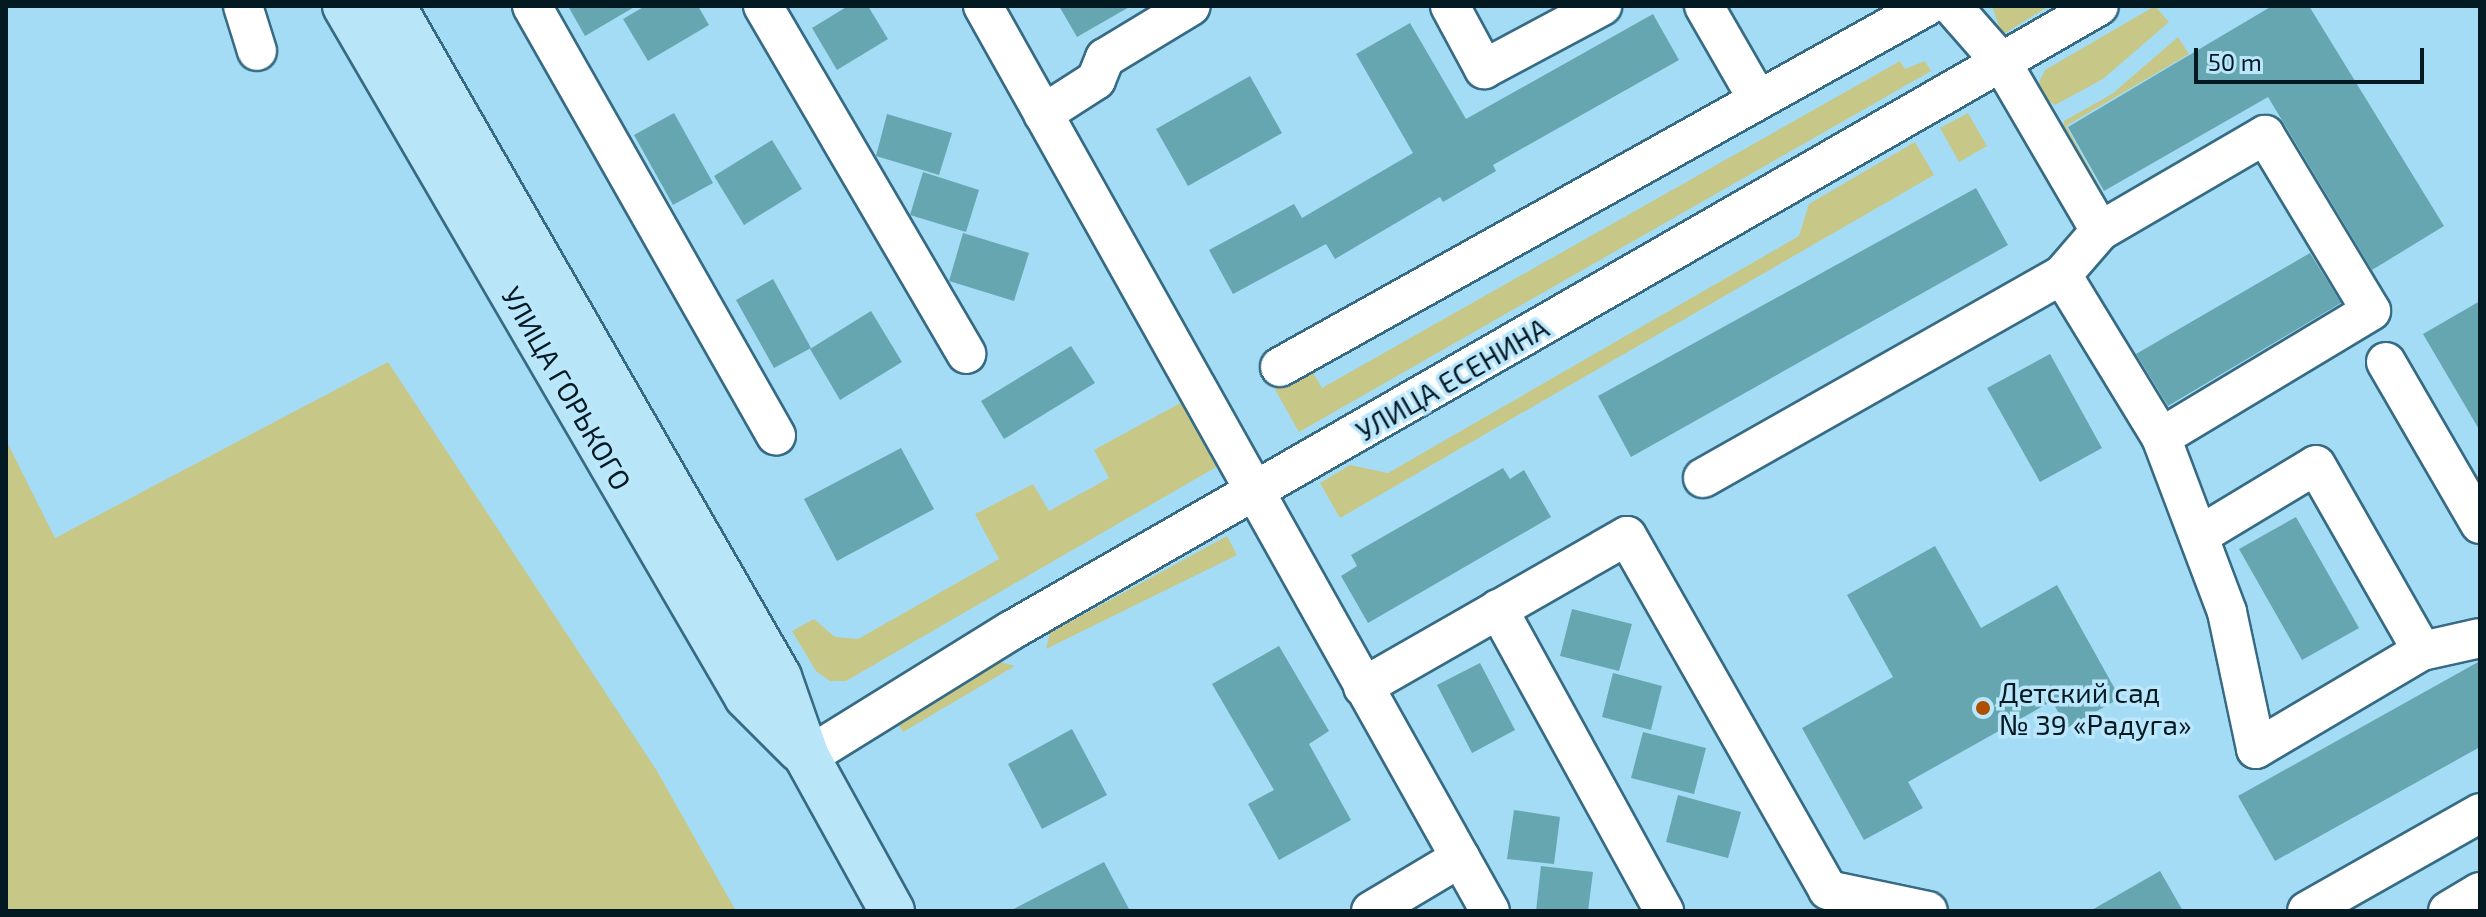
<!DOCTYPE html>
<meta charset="utf-8">
<style>
body{margin:0}
#map{position:relative;width:2486px;height:917px;overflow:hidden;background:#a4dcf6;font-family:"Exo 2",sans-serif}
div>[style]{position:absolute}
[style*='--x']{left:calc(var(--x)*1px);top:calc(var(--y)*1px);width:calc(var(--w)*1px);rotate:calc(var(--a)*1deg)}
.green>*{inset:0;background:#c7c888}
.building>*{inset:0;background:#66a6b1}
.roads{filter:drop-shadow(2px 0 #366b83) drop-shadow(-2px 0 #366b83) drop-shadow(0 2px #366b83) drop-shadow(0 -2px #366b83)}
.minor>*{height:38px;margin:-19px;padding:0 19px;transform-origin:19px;border-radius:19px;background:#fff}
.major>*{height:44px;margin:-22px;padding:0 22px;transform-origin:22px;border-radius:22px;background:#b9e5f9}
.dots>*{width:22px;height:22px;translate:-50% -50%;box-sizing:border-box;border:4px solid #bbe7fc;border-radius:50%}
span{translate:-50% -50%;white-space:nowrap;text-align:center;line-height:1.15;-webkit-text-stroke:7px #bbe7fc;paint-order:stroke}
.street-label{font-size:28px;color:#041a23}
.poi-label{font-size:28px;color:#041a23}
.left{translate:0 -50%;text-align:left}
.frame{position:absolute;inset:0;border:8px solid #041a23;pointer-events:none}
.scale{position:absolute;left:2194px;top:48px;width:230px;height:36px;box-sizing:border-box;border:4px solid #041a23;border-top:0;padding-left:10px;font-size:24px;line-height:28px;white-space:nowrap;color:#041a23;-webkit-text-stroke:6px #bbe7fc;paint-order:stroke}
</style>
<div id="map">
<div class="green">
<i style="clip-path:polygon(2023px 6px,2049px 6px,2002px 35px,1992px 6px)"></i>
<i style="clip-path:polygon(2155px 6px,2169px 22px,2103px 79px,2055px 105px,2035px 91px,2045px 70px)"></i>
<i style="clip-path:polygon(2178px 37px,2189px 54px,2066px 126px,2102px 191px,2092px 197px,2062px 130px,2064px 121px,2112px 94px)"></i>
<i style="clip-path:polygon(1900px 61px,1905px 69px,1925px 61px,1931px 71px,1299px 432px,1273px 386px,1309px 366px,1322px 388px)"></i>
<i style="clip-path:polygon(1968px 113px,1987px 146px,1959px 162px,1940px 128px)"></i>
<i style="clip-path:polygon(1915px 142px,1934px 175px,1340px 518px,1320px 483px,1350px 465px,1388px 473px,1799px 236px,1809px 204px)"></i>
<i style="clip-path:polygon(388px 362px,657px 771px,736px 911px,6px 911px,6px 440px,55px 538px)"></i>
<i style="clip-path:polygon(1184px 401px,1218px 466px,846px 681px,830px 681px,816px 671px,792px 631px,814px 619px,835px 637px,858px 639px,999px 559px,975px 514px,1033px 484px,1049px 511px,1109px 478px,1094px 450px)"></i>
<i style="clip-path:polygon(1227px 536px,1237px 555px,1046px 649px,1050px 633px)"></i>
<i style="clip-path:polygon(996px 661px,1015px 666px,903px 732px,895px 718px)"></i>
</div>
<div class="building">
<i style="clip-path:polygon(568px 6px,636px 6px,585px 36px)"></i>
<i style="clip-path:polygon(645px 6px,698px 6px,709px 25px,648px 61px,623px 19px)"></i>
<i style="clip-path:polygon(848px 6px,868px 6px,888px 39px,837px 70px,812px 28px)"></i>
<i style="clip-path:polygon(1059px 6px,1131px 6px,1077px 37px)"></i>
<i style="clip-path:polygon(2272px 6px,2309px 6px,2444px 226px,2372px 270px,2268px 97px,2104px 191px,2068px 127px)"></i>
<i style="clip-path:polygon(1653px 14px,1679px 60px,1493px 165px,1496px 171px,1443px 202px,1440px 197px,1335px 259px,1326px 244px,1233px 294px,1209px 250px,1294px 204px,1302px 218px,1413px 153px,1356px 54px,1410px 23px,1466px 119px)"></i>
<i style="clip-path:polygon(1250px 76px,1282px 133px,1188px 186px,1156px 129px)"></i>
<i style="clip-path:polygon(674px 113px,713px 183px,673px 205px,634px 135px)"></i>
<i style="clip-path:polygon(887px 114px,952px 133px,939px 175px,876px 156px)"></i>
<i style="clip-path:polygon(772px 140px,802px 189px,744px 225px,714px 176px)"></i>
<i style="clip-path:polygon(923px 172px,979px 190px,966px 232px,910px 215px)"></i>
<i style="clip-path:polygon(1976px 188px,2008px 245px,1631px 457px,1598px 396px)"></i>
<i style="clip-path:polygon(963px 233px,1029px 253px,1014px 301px,949px 281px)"></i>
<i style="clip-path:polygon(2310px 253px,2341px 303px,2168px 406px,2136px 354px)"></i>
<i style="clip-path:polygon(773px 279px,811px 348px,774px 368px,736px 300px)"></i>
<i style="clip-path:polygon(2480px 301px,2480px 431px,2423px 334px)"></i>
<i style="clip-path:polygon(871px 311px,902px 362px,840px 400px,810px 349px)"></i>
<i style="clip-path:polygon(1071px 346px,1095px 383px,1004px 439px,981px 401px)"></i>
<i style="clip-path:polygon(2050px 354px,2102px 448px,2040px 482px,1987px 388px)"></i>
<i style="clip-path:polygon(901px 448px,934px 509px,837px 561px,804px 499px)"></i>
<i style="clip-path:polygon(1503px 468px,1510px 479px,1524px 470px,1551px 517px,1368px 623px,1341px 576px,1357px 566px,1351px 555px)"></i>
<i style="clip-path:polygon(2296px 517px,2359px 628px,2302px 660px,2239px 549px)"></i>
<i style="clip-path:polygon(1935px 546px,1981px 628px,2057px 585px,2120px 698px,2067px 728px,2052px 701px,1908px 782px,1923px 808px,1864px 840px,1802px 728px,1893px 677px,1847px 595px)"></i>
<i style="clip-path:polygon(1572px 609px,1632px 624px,1619px 671px,1560px 656px)"></i>
<i style="clip-path:polygon(1279px 646px,1329px 731px,1309px 744px,1351px 820px,1279px 860px,1248px 804px,1274px 790px,1212px 684px)"></i>
<i style="clip-path:polygon(2480px 661px,2480px 747px,2275px 861px,2238px 796px)"></i>
<i style="clip-path:polygon(1480px 663px,1515px 730px,1472px 753px,1437px 685px)"></i>
<i style="clip-path:polygon(1613px 673px,1662px 686px,1651px 730px,1602px 717px)"></i>
<i style="clip-path:polygon(1072px 729px,1107px 795px,1042px 829px,1008px 764px)"></i>
<i style="clip-path:polygon(1643px 732px,1706px 748px,1694px 794px,1631px 778px)"></i>
<i style="clip-path:polygon(1678px 795px,1741px 812px,1728px 858px,1666px 842px)"></i>
<i style="clip-path:polygon(1514px 810px,1560px 817px,1554px 864px,1507px 859px)"></i>
<i style="clip-path:polygon(1104px 862px,1130px 911px,1010px 911px)"></i>
<i style="clip-path:polygon(1541px 866px,1593px 872px,1588px 911px,1536px 911px)"></i>
<i style="clip-path:polygon(2160px 871px,2183px 911px,2090px 911px)"></i>
</div>
<div class="roads">
<div class="minor">
<i style="--x:243;--y:6;--w:47;--a:72.7"></i>
<i style="--x:532;--y:6;--w:494;--a:60.4"></i>
<i style="--x:763;--y:6;--w:403;--a:59.7"></i>
<i style="--x:983;--y:6;--w:1037;--a:60.74"></i>
<i style="--x:1450;--y:6;--w:72;--a:61.6"></i>
<i style="--x:1484;--y:69;--w:134;--a:-28.1"></i>
<i style="--x:1704;--y:6;--w:108;--a:60.1"></i>
<i style="--x:1952;--y:6;--w:76;--a:48.7"></i>
<i style="--x:2002;--y:63;--w:194;--a:59.7"></i>
<i style="--x:2100;--y:231;--w:191;--a:-30.2"></i>
<i style="--x:2265;--y:135;--w:205;--a:58.9"></i>
<i style="--x:2371;--y:311;--w:245;--a:149"></i>
<i style="--x:1043;--y:114;--w:63;--a:-32.7"></i>
<i style="--x:1096;--y:80;--w:24;--a:-68"></i>
<i style="--x:1105;--y:58;--w:100;--a:-31.2"></i>
<i style="--x:2100;--y:231;--w:58;--a:130.8"></i>
<i style="--x:2062;--y:275;--w:190;--a:58.6"></i>
<i style="--x:2161;--y:437;--w:187;--a:69.3"></i>
<i style="--x:2227;--y:612;--w:140;--a:78"></i>
<i style="--x:2256;--y:749;--w:193;--a:-30.6"></i>
<i style="--x:2422;--y:651;--w:59;--a:-12.6"></i>
<i style="--x:2386;--y:362;--w:187;--a:59.9"></i>
<i style="--x:1280;--y:367;--w:741;--a:-29.16"></i>
<i style="--x:1703;--y:478;--w:412;--a:-29.5"></i>
<i style="--x:2200;--y:535;--w:135;--a:-31.1"></i>
<i style="--x:2316;--y:465;--w:214;--a:60.3"></i>
<i style="--x:1498;--y:609;--w:345;--a:61.2"></i>
<i style="--x:1363;--y:687;--w:304;--a:-29.8"></i>
<i style="--x:1627;--y:536;--w:407;--a:60.4"></i>
<i style="--x:1828;--y:890;--w:102;--a:11.9"></i>
<i style="--x:807;--y:757;--w:241;--a:-31.8"></i>
<i style="--x:1012;--y:630;--w:1253;--a:-29.86"></i>
<i style="--x:1371;--y:911;--w:104;--a:-30.8"></i>
<i style="--x:2307;--y:911;--w:199;--a:-29.5"></i>
<i style="--x:2448;--y:911;--w:37;--a:-31"></i>
</div>
<div class="major">
<i style="--x:345;--y:6;--w:799;--a:59.81"></i>
<i style="--x:747;--y:697;--w:75;--a:45"></i>
<i style="--x:393;--y:6;--w:774;--a:60.09"></i>
<i style="--x:779;--y:677;--w:85;--a:70.7"></i>
<i style="--x:807;--y:757;--w:176;--a:61.1"></i>
</div>
</div>
<div class="dots">
<i style="left:1983px;top:708px;background:#ae4e01"></i>
</div>
<div class="street-label">
<span style="left:1452px;top:379px;rotate:-30deg">УЛИЦА ЕСЕНИНА</span>
<span style="left:567px;top:388px;rotate:60deg">УЛИЦА ГОРЬКОГО</span>
</div>
<div class="poi-label">
<span class="left" style="left:1999px;top:708px">Детский сад<br>№ 39 «Радуга»</span>
</div>
<div class="frame"></div>
<div class="scale">50 m</div>
</div>
